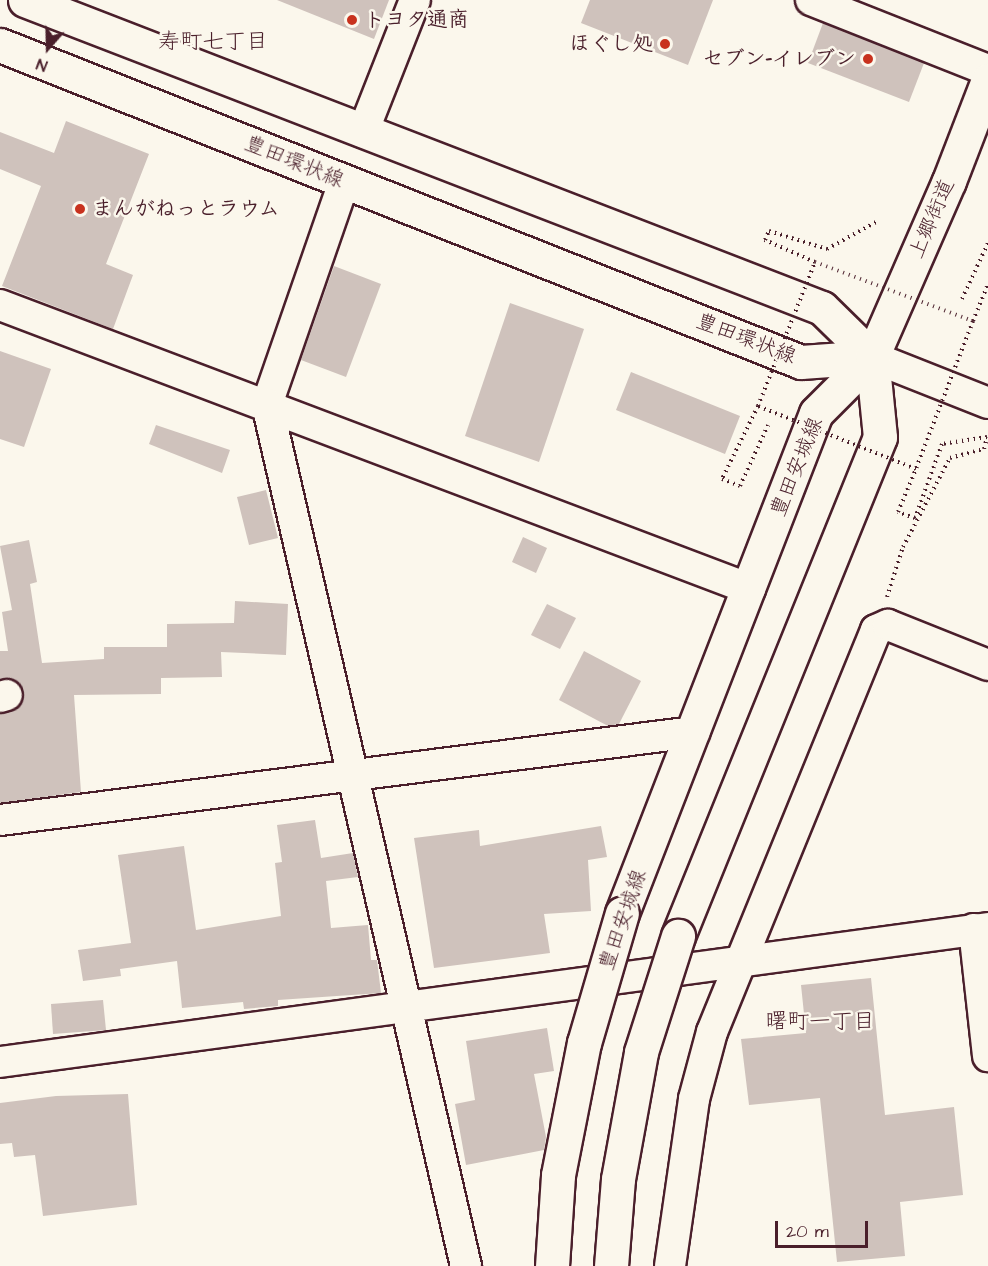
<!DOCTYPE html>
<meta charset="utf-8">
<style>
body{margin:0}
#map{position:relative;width:988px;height:1266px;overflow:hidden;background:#fbf7ec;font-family:"Architects Daughter","Klee One",sans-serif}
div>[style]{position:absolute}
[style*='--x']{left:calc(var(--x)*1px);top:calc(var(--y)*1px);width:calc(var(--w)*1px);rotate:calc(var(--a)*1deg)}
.building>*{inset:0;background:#cfc2bc}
.path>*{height:4px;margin-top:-2px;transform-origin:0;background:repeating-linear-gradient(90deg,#4a1f2b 0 1.5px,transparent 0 6px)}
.roads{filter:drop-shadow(2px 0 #4a1f2b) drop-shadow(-2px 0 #4a1f2b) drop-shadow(0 2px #4a1f2b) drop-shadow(0 -2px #4a1f2b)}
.minor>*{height:30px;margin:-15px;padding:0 15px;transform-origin:15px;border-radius:15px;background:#fbf7ec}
.major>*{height:33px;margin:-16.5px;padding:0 16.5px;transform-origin:16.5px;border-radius:16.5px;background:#fbf7ec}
.path-bridge>*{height:4px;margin-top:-2px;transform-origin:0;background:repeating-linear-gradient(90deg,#4a1f2b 0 1.5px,transparent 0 6px)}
.bridges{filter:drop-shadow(2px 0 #4a1f2b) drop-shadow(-2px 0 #4a1f2b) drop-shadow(0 2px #4a1f2b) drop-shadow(0 -2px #4a1f2b)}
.major-bridge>*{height:33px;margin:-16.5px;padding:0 16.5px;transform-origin:16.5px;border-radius:16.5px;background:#fbf7ec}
.dots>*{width:16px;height:16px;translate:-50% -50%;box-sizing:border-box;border:3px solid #fbf7ec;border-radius:50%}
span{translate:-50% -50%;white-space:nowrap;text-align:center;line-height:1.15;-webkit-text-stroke:5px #fbf7ec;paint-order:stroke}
.poi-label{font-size:21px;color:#4a1f2b;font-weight:700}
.left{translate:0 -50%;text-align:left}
.right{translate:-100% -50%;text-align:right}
.street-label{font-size:21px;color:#4a1f2b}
.neighbourhood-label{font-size:22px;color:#4a1f2b}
.north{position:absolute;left:18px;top:18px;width:60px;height:60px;-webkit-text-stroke:4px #fbf7ec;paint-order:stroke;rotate:200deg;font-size:16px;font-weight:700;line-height:24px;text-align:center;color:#4a1f2b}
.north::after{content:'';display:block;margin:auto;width:21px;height:27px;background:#4a1f2b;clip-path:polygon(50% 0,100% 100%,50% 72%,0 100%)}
.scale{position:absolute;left:775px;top:1221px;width:93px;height:27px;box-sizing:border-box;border:3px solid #4a1f2b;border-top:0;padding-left:8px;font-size:18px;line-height:21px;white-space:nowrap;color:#4a1f2b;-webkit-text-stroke:4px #fbf7ec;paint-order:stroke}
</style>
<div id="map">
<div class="building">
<i style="clip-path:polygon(277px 0,389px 0,374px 39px)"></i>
<i style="clip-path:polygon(590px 0,713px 0,688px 65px,581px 23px)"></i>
<i style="clip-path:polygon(823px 23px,924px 63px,909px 102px,808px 63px)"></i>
<i style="clip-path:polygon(66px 121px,149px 154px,106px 264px,133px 275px,113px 329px,2px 286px,41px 186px,0 169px,0 132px,54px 153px)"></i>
<i style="clip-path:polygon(334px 266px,381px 284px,346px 377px,301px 360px)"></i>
<i style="clip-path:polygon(510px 303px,584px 329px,539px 462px,465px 436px)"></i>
<i style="clip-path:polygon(0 351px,51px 369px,24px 447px,0 439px)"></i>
<i style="clip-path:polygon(631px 372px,740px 416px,725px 454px,616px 410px)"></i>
<i style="clip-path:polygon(156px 425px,230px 450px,222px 473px,149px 444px)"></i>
<i style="clip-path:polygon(266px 490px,278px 538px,249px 545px,237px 497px)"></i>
<i style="clip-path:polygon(523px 537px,547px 548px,536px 573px,512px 562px)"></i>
<i style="clip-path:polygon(29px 540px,37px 582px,30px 584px,42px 663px,104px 659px,104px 647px,167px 647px,167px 624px,234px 623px,235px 601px,288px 604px,286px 655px,221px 652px,222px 677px,161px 678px,161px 694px,74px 695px,81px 792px,0 803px,0 714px,19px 707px,24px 699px,19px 682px,0 679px,0 651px,8px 651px,2px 612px,12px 610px,0 546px)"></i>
<i style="clip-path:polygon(547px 604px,576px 618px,560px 649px,531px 635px)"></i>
<i style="clip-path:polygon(584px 651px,641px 681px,619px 724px,608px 726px,559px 700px)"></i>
<i style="clip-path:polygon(315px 820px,321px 858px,353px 853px,358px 877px,326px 881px,331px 928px,368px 925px,371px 960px,377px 960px,381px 993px,278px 1000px,278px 1006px,244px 1009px,243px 1002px,182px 1008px,177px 961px,120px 969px,121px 976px,83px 981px,78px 950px,131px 943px,118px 855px,184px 846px,196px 930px,281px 916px,275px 863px,282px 862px,277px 825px)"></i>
<i style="clip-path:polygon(601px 826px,607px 857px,588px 860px,591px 911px,544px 914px,550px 953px,434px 968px,414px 838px,479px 830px,480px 846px)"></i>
<i style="clip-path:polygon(871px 978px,885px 1115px,954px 1107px,963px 1195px,900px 1202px,905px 1256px,837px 1262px,820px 1098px,749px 1105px,741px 1039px,806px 1033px,801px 985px)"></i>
<i style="clip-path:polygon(103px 1000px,106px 1030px,53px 1034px,51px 1004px)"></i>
<i style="clip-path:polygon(547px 1028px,554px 1071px,534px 1074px,546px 1137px,544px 1150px,466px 1165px,455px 1104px,475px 1100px,466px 1041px)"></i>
<i style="clip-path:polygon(128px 1094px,137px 1205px,43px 1216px,35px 1155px,14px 1157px,12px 1143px,0 1144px,0 1103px,56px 1096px)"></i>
</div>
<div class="path">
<i style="--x:815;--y:262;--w:55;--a:-156.3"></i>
<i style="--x:765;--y:240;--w:10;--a:-66"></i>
<i style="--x:769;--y:231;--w:61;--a:17.2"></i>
<i style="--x:827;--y:249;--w:56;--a:-28.9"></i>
<i style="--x:962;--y:299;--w:62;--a:-65.1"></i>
<i style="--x:973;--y:321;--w:40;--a:-68"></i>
<i style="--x:758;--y:406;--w:81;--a:116.3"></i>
<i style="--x:722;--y:479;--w:19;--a:21"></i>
<i style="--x:740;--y:486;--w:67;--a:-65.3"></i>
<i style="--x:887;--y:597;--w:52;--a:-72.3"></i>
<i style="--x:903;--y:547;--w:101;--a:-62.2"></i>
<i style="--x:950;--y:458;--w:35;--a:-15"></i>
<i style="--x:984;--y:449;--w:12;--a:-76"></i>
<i style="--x:987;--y:437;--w:46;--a:171.2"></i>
<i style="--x:942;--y:444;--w:79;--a:110"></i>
<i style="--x:915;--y:518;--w:18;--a:-161"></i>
<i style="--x:898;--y:512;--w:47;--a:-67.3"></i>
</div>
<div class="roads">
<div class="minor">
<i style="--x:811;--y:0;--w:190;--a:21.6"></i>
<i style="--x:363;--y:132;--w:142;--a:-68.5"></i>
<i style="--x:344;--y:182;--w:235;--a:109.1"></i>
<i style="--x:267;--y:404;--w:885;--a:77"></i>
<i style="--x:0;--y:305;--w:802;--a:20.74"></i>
<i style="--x:872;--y:357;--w:125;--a:21.6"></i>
<i style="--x:0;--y:697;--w:7;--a:-16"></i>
<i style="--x:0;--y:820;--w:700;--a:-7.23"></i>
<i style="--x:974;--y:929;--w:128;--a:83.7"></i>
<i style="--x:0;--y:1062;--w:997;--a:-7.72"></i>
<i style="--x:670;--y:1266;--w:169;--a:-81.8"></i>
<i style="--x:694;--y:1099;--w:69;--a:-75"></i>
<i style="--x:712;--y:1032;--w:434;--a:-67.8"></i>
<i style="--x:876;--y:630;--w:13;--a:-23"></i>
<i style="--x:888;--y:625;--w:108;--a:21.8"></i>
</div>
<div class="major">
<i style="--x:25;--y:0;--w:854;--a:21.13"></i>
<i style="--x:822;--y:308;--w:70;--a:44.4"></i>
<i style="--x:0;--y:45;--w:861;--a:21.59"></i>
<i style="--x:801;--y:362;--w:71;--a:-4"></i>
<i style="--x:622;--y:913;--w:536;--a:-68.79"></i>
<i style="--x:816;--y:413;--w:79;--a:-45"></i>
<i style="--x:872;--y:357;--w:192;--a:-66.4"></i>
<i style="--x:949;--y:181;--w:108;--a:-68.9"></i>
<i style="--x:678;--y:936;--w:538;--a:-67.96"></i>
<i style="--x:880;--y:437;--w:80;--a:-95.7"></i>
</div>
</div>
<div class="path-bridge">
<i style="--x:815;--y:262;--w:169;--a:20.5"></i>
<i style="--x:973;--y:321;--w:159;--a:111.1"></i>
<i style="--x:916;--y:469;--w:170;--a:-158.3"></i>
<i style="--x:758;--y:406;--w:155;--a:-68.4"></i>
</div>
<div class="bridges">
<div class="major-bridge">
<i style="--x:552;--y:1266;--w:91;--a:-86.2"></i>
<i style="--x:558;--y:1175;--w:135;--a:-78.9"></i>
<i style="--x:584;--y:1043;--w:135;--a:-73.7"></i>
<i style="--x:611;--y:1266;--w:87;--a:-85.4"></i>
<i style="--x:618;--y:1179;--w:129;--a:-79.7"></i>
<i style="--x:641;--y:1052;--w:122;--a:-72.3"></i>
</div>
</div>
<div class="dots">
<i style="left:352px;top:20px;background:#c8321e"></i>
<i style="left:665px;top:44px;background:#c8321e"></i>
<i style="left:868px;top:59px;background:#c8321e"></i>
<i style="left:80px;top:209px;background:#c8321e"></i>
</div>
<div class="poi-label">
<span class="left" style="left:364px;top:20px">トヨタ通商</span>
<span class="right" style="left:653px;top:44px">ほぐし処</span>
<span class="right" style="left:856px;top:59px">セブン-イレブン</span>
<span class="left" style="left:92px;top:209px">まんがねっとラウム</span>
</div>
<div class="street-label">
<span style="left:294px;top:162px;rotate:22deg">豊田環状線</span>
<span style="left:932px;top:219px;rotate:-67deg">上郷街道</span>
<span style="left:746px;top:339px;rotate:21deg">豊田環状線</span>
<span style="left:797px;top:467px;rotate:-68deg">豊田安城線</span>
<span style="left:623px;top:920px;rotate:-71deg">豊田安城線</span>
</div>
<div class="neighbourhood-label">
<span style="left:213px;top:42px">寿町七丁目</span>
<span style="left:820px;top:1022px">曙町一丁目</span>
</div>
<div class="north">N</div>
<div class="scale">20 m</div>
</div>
